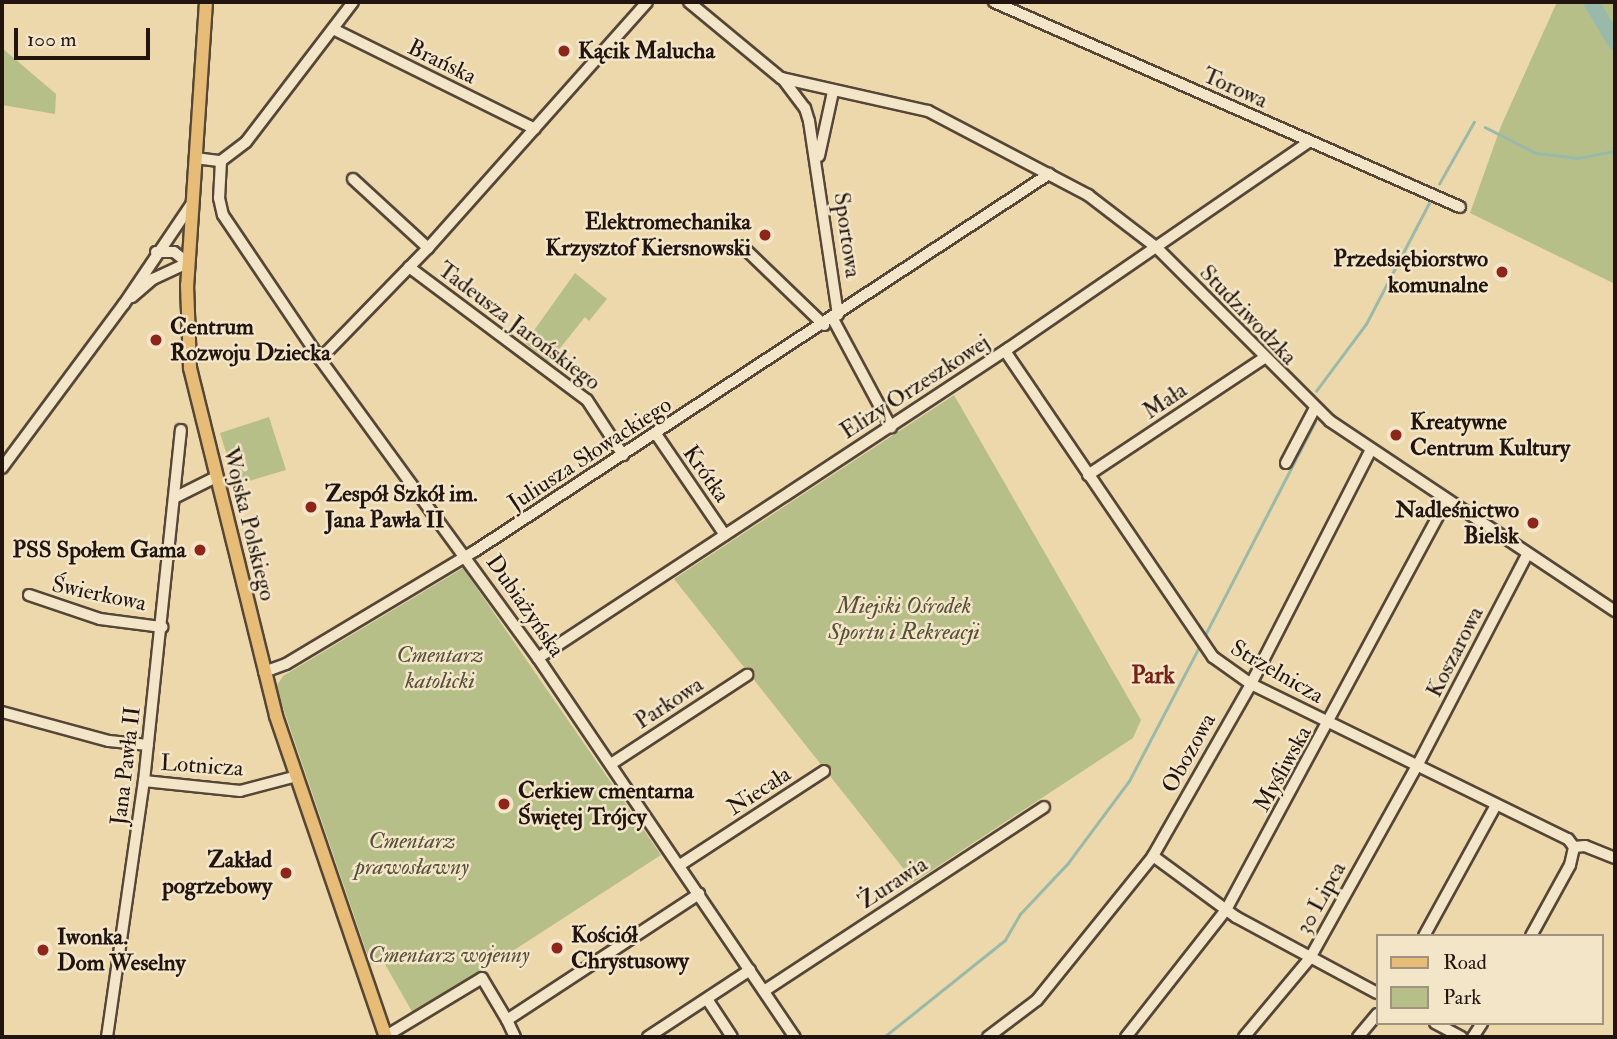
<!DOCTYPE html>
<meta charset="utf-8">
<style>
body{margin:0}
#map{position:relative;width:1617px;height:1039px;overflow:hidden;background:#edd8ab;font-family:"IM FELL Double Pica",serif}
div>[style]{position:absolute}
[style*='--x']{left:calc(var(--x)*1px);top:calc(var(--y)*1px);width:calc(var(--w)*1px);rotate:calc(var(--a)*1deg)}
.green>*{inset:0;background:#b7bf89}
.stream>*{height:2.5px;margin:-1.25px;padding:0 1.25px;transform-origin:1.25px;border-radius:1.25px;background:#99baaa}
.river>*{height:16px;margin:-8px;padding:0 8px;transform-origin:8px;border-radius:8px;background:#99baaa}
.roads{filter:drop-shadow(2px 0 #554637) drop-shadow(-2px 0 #554637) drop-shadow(0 2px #554637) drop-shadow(0 -2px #554637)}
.minor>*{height:10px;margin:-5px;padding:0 5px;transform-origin:5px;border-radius:5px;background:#f3e6c8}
.major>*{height:12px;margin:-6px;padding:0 6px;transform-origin:6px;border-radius:6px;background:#e6bc76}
.dots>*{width:19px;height:19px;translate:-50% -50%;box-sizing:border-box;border:4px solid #f3e6c8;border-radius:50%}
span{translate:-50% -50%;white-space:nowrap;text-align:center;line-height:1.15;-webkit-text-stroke:5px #f3e6c8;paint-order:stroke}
.poi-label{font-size:23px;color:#221510;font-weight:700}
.left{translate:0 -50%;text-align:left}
.right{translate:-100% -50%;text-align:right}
.street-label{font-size:23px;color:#221510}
.park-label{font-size:23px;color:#56503a;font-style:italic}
.neighbourhood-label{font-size:24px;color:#7a1f14;font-weight:700}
.frame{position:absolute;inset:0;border:4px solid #221510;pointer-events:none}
.legend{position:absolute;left:1376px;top:934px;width:228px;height:91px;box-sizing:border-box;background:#f3e6c8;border:2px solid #9f927e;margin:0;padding:9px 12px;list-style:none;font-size:21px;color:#221510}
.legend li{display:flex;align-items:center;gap:14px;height:35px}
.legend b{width:35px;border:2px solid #9f927e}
.scale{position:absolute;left:14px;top:28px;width:136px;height:32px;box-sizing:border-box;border:4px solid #221510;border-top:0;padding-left:9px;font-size:21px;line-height:24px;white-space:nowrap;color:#221510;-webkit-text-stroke:5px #f3e6c8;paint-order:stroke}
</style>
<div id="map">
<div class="green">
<i style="clip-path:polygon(1557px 2px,1615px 2px,1615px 284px,1470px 213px,1501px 126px)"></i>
<i style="clip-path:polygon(2px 48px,56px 94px,55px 114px,2px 105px)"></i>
<i style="clip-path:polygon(575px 273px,607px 299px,589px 321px,585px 317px,549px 362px,525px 343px)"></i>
<i style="clip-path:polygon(954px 395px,1141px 720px,1133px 738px,914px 882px,674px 579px)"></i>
<i style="clip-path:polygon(269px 417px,286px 470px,236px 485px,220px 433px)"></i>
<i style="clip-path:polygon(463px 568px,661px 855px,414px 1015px,382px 959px,371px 965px,276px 687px,283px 676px)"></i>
</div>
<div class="stream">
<i style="--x:1485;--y:127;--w:57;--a:27"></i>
<i style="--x:1536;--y:153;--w:42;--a:6.8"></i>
<i style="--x:1578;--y:158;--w:38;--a:-11"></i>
<i style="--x:1439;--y:184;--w:71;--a:-60.6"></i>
<i style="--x:1316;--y:391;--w:84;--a:-53.3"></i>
<i style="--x:1366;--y:324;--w:136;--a:-62.5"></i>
<i style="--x:1205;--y:635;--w:240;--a:-62.7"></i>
<i style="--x:884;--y:1037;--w:155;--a:-38.7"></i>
<i style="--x:1005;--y:940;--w:30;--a:-60"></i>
<i style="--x:1020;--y:914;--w:70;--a:-46.7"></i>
<i style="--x:1068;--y:863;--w:102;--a:-53.4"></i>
<i style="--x:1129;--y:781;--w:149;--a:-62.4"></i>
</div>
<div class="river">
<i style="--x:1591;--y:2;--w:47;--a:59"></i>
</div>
<div class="roads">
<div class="minor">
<i style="--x:689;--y:2;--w:119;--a:39.6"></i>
<i style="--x:781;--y:78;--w:151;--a:12.7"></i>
<i style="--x:928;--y:111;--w:181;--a:27.7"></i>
<i style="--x:1088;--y:195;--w:87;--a:37.5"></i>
<i style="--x:1157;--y:248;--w:245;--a:45"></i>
<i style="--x:1330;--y:421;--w:343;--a:33.7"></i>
<i style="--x:994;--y:2;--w:509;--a:23.75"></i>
<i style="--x:333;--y:29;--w:225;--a:26.3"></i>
<i style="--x:782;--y:78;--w:38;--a:53"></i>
<i style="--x:805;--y:108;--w:14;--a:73"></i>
<i style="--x:809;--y:121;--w:196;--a:81.5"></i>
<i style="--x:819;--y:156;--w:66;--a:-77.7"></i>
<i style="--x:195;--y:158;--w:26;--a:7"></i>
<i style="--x:221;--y:161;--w:31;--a:-37"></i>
<i style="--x:246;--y:142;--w:176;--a:-52.6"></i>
<i style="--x:221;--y:161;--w:37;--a:93"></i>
<i style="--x:219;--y:198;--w:17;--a:77"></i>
<i style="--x:223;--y:215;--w:174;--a:56"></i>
<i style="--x:320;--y:359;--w:370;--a:53.9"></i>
<i style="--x:538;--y:658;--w:458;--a:55.9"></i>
<i style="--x:353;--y:179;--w:102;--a:42.6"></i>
<i style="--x:742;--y:246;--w:114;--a:43.9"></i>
<i style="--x:409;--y:267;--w:222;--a:36.8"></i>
<i style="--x:587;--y:400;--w:66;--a:56.8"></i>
<i style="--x:132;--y:297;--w:28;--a:-41"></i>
<i style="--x:153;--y:279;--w:38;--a:-25"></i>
<i style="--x:188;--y:263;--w:18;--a:-142"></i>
<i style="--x:174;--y:252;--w:18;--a:180"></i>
<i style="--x:833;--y:319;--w:123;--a:61.8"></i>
<i style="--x:1005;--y:351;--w:370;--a:55.8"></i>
<i style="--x:1213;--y:657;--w:47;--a:35.4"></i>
<i style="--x:1251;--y:684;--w:353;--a:26.1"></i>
<i style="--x:1568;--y:839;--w:10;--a:53"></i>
<i style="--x:320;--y:359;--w:155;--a:-45.8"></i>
<i style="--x:428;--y:248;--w:329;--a:-48.3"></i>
<i style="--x:656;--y:434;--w:122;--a:55.7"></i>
<i style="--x:1286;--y:463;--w:62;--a:-62.2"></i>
<i style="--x:2;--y:468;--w:204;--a:-53.4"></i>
<i style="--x:124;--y:304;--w:122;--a:-56"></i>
<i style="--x:1088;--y:475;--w:211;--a:-33.6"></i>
<i style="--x:176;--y:497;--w:42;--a:-26.6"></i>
<i style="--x:29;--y:595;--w:75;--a:18.7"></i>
<i style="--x:100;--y:619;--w:63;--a:7.4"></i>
<i style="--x:538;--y:658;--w:564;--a:-33.35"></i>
<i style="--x:1009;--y:348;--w:364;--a:-34.5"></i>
<i style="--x:264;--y:672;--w:23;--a:-20"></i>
<i style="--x:286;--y:664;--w:220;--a:-30.9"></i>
<i style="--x:475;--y:551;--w:687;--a:-33.3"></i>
<i style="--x:2;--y:712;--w:111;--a:15.2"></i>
<i style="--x:109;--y:741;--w:39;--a:6"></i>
<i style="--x:611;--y:764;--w:163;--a:-33.2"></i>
<i style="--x:144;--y:781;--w:97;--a:5.9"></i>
<i style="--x:240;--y:791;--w:59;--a:-14.7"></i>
<i style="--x:1574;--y:847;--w:11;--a:-5"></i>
<i style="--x:1585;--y:846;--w:32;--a:22"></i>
<i style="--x:1153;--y:856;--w:103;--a:36.3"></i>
<i style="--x:1236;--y:917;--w:160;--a:28.3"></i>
<i style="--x:680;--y:865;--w:172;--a:-33.1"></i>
<i style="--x:1424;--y:936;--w:149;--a:-61.2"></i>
<i style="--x:1531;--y:936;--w:81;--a:-61.2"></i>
<i style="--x:1570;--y:865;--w:18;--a:-77"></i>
<i style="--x:764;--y:991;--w:335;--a:-33.3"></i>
<i style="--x:707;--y:999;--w:45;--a:56.7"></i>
<i style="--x:507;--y:1020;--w:19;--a:65"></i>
<i style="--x:1435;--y:1023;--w:30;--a:28"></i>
<i style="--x:386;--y:1036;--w:112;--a:-31.1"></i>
<i style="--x:482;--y:978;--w:49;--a:59.2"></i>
<i style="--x:507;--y:1020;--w:230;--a:-33.3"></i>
<i style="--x:107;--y:1037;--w:259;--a:-81.8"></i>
<i style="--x:144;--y:781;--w:353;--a:-84"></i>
<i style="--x:648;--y:1037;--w:122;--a:-33.3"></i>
<i style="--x:988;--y:1037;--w:61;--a:-37.1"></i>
<i style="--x:1037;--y:1000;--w:185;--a:-51.1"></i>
<i style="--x:1153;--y:856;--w:198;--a:-60.3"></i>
<i style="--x:1251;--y:684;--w:263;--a:-62.9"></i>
<i style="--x:1126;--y:1037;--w:162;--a:-51.8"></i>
<i style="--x:1226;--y:910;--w:464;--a:-61.7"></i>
<i style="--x:1244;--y:1037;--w:103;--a:-50.1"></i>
<i style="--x:1310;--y:958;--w:220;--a:-60.9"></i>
<i style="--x:1417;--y:766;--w:238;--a:-62.5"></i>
<i style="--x:1358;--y:1037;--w:30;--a:-50"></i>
<i style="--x:1473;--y:1037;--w:17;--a:-57"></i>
</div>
<div class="major">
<i style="--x:206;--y:2;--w:284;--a:93.8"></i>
<i style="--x:187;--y:285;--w:83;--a:87.9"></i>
<i style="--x:190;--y:368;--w:358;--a:76.1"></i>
<i style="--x:276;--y:716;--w:339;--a:71.1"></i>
</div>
</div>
<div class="dots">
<i style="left:564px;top:51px;background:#8f2418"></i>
<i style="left:765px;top:235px;background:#8f2418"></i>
<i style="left:1502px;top:272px;background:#8f2418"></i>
<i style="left:156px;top:340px;background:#8f2418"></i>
<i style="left:1396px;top:435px;background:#8f2418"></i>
<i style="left:311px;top:507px;background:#8f2418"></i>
<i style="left:1533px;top:523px;background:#8f2418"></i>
<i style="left:200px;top:550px;background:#8f2418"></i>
<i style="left:504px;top:804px;background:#8f2418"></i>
<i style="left:286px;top:873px;background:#8f2418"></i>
<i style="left:557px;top:948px;background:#8f2418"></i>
<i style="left:43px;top:950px;background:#8f2418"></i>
</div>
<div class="poi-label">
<span class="left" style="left:578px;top:51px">Kącik Malucha</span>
<span class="right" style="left:751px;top:235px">Elektromechanika<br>Krzysztof Kiersnowski</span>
<span class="right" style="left:1488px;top:272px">Przedsiębiorstwo<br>komunalne</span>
<span class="left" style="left:170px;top:340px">Centrum<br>Rozwoju Dziecka</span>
<span class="left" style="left:1410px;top:435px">Kreatywne<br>Centrum Kultury</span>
<span class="left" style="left:325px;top:507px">Zespół Szkół im.<br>Jana Pawła II</span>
<span class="right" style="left:1519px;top:523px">Nadleśnictwo<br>Bielsk</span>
<span class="right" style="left:186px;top:550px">PSS Społem Gama</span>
<span class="left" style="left:518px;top:804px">Cerkiew cmentarna<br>Świętej Trójcy</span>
<span class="right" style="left:272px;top:873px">Zakład<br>pogrzebowy</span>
<span class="left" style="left:571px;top:948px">Kościół<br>Chrystusowy</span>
<span class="left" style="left:57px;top:950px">Iwonka.<br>Dom Weselny</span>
</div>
<div class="street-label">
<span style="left:442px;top:62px;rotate:26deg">Brańska</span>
<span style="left:1235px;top:88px;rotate:24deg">Torowa</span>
<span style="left:847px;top:235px;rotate:82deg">Sportowa</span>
<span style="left:1248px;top:315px;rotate:46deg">Studziwodzka</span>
<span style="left:519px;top:326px;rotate:37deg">Tadeusza Jarońskiego</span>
<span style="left:915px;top:387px;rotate:-33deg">Elizy Orzeszkowej</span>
<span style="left:1165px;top:401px;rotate:-34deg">Mała</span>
<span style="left:590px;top:454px;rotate:-33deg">Juliusza Słowackiego</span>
<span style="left:706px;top:474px;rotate:55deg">Krótka</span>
<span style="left:249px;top:524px;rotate:76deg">Wojska Polskiego</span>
<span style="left:99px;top:594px;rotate:12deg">Świerkowa</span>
<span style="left:525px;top:606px;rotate:55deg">Dubiażyńska</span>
<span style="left:1455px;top:652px;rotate:-63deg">Koszarowa</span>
<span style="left:1277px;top:672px;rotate:30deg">Strzelnicza</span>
<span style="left:669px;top:703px;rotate:-33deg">Parkowa</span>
<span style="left:1189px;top:753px;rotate:-61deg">Obozowa</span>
<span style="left:126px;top:766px;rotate:-83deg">Jana Pawła II</span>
<span style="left:202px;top:766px;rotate:4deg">Lotnicza</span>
<span style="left:1283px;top:769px;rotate:-61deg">Myśliwska</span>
<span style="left:759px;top:791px;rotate:-33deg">Niecała</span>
<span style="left:893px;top:883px;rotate:-33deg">Żurawia</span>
<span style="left:1321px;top:898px;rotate:-61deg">30 Lipca</span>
</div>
<div class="park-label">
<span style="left:904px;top:619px">Miejski Ośrodek<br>Sportu i Rekreacji</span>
<span style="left:440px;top:668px">Cmentarz<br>katolicki</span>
<span style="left:412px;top:854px">Cmentarz<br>prawosławny</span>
<span style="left:449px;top:955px">Cmentarz wojenny</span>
</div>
<div class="neighbourhood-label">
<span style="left:1153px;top:676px">Park</span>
</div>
<div class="frame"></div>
<ul class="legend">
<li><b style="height:9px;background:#e6bc76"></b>Road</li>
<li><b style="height:19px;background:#b7bf89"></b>Park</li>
</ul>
<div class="scale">100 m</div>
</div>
